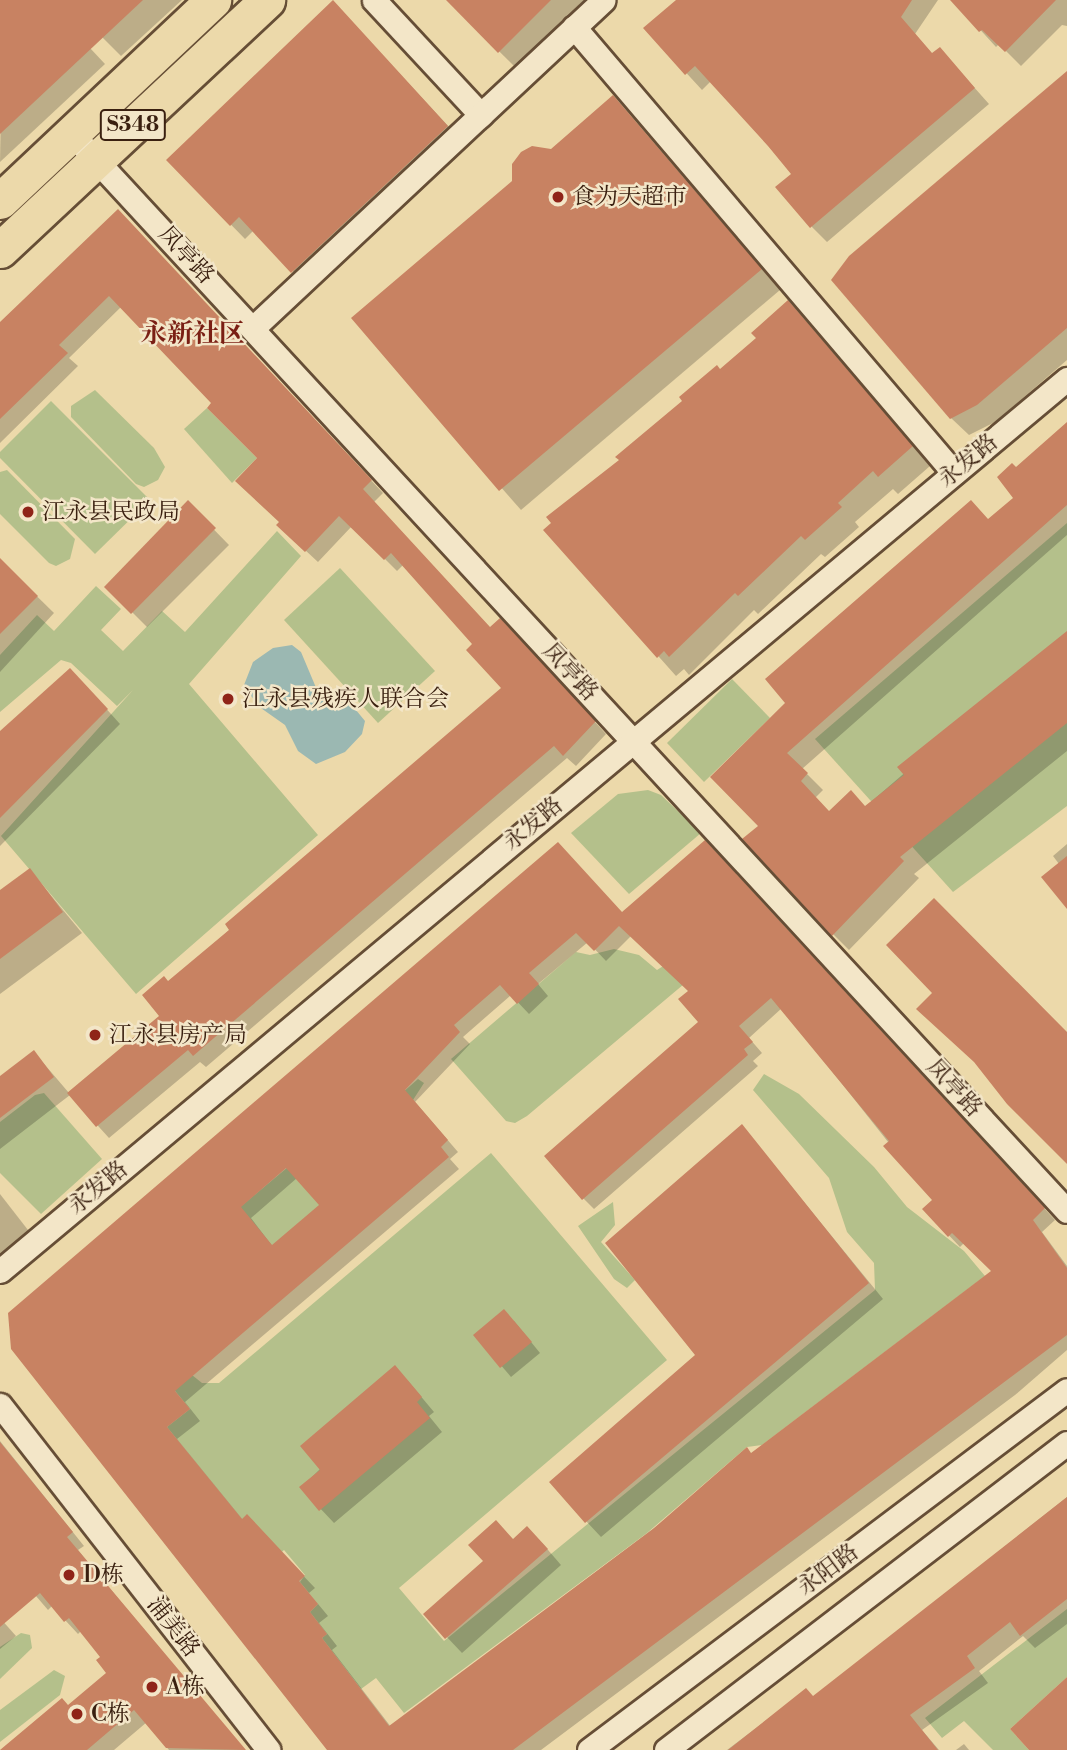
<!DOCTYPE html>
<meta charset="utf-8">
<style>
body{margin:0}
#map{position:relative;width:1067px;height:1750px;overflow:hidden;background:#ecd9aa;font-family:"Libre Bodoni","Noto Serif SC",serif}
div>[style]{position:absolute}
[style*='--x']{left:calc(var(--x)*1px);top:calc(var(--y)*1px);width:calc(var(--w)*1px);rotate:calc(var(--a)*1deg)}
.green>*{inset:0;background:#b4c08b}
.water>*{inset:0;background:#9bb8b2}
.shadow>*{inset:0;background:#0003}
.building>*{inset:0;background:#c88262}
.roads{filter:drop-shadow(2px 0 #664e36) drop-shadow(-2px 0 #664e36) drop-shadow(0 2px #664e36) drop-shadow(0 -2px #664e36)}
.street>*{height:23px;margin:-11.5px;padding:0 11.5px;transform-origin:11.5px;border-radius:11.5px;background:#f3e6c8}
.primary>*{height:35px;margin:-17.5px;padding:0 17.5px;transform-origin:17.5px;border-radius:17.5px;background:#ecd9aa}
.dots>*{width:19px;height:19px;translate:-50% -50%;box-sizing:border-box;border:4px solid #f3e6c8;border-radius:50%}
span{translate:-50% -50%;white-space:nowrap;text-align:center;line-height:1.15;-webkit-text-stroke:5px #f3e6c8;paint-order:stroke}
.shield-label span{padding:2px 5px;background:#f3e6c8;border:2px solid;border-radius:5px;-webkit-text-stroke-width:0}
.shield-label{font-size:21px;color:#3a2010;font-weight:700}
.poi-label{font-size:23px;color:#3a2010}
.left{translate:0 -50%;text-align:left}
.street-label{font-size:23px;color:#3a2010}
.quarter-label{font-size:26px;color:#7a1f14;font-weight:700}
</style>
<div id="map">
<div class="green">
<i style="clip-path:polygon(95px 390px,154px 448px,165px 467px,158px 480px,144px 487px,136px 484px,71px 417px,71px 406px)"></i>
<i style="clip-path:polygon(51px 401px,150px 500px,95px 554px,0 458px,0 452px)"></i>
<i style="clip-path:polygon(207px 408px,257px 458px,232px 483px,184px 429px)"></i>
<i style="clip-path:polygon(7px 470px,75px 539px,70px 559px,56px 566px,49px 563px,0 514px,0 472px)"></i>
<i style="clip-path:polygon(1067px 523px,1067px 806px,953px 892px,815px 739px)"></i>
<i style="clip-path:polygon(277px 531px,301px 556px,189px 684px,318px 835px,136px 994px,1px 836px,133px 690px,117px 706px,71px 663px,61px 660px,0 712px,0 655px,37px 615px,54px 631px,96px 586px,121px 609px,101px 630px,123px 651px,162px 611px,185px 632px)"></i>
<i style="clip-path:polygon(340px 568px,435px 671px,378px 723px,284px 620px)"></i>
<i style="clip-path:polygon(732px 679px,770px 718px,704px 782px,667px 743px)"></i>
<i style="clip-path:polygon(648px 790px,661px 795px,701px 833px,629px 894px,571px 833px,618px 794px)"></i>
<i style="clip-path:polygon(614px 949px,639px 955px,657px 970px,671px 961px,690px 979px,527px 1116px,515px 1123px,506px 1121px,451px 1059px,576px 952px,590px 955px)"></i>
<i style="clip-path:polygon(764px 1074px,799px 1094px,874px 1167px,907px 1207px,964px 1251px,985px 1276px,762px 1445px,747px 1447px,647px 1533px,404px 1713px,376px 1678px,361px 1689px,322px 1638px,327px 1634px,310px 1612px,318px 1604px,300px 1582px,305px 1575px,284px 1550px,269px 1563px,246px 1524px,167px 1427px,190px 1409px,171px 1386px,251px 1220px,244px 1212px,123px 1305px,325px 1136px,369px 1122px,418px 1079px,424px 1083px,413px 1100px,182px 1367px,202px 1383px,219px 1383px,491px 1153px,667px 1360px,399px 1588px,444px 1641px,875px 1290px,874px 1263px,847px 1232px,829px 1178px,753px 1090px)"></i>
<i style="clip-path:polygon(44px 1093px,102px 1159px,41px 1214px,0 1173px,0 1122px,35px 1095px)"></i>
<i style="clip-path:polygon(613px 1202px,615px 1225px,601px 1242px,635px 1280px,627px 1288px,614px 1279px,578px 1226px)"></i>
<i style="clip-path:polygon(1067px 1609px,1067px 1677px,1010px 1729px,1029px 1750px,993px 1750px,964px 1721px,942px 1738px,925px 1718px)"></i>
<i style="clip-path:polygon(21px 1633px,30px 1635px,32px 1648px,0 1679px,0 1647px)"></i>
<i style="clip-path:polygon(54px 1670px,65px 1676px,60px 1695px,0 1742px,0 1710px)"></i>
</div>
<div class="water">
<i style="clip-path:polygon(292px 645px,301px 652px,317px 690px,326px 699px,351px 704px,365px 721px,362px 734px,345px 752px,316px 764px,298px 751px,285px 725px,258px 706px,244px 685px,253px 662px,273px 648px)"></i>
</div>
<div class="shadow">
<i style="clip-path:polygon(3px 0,45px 0,105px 64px,0 162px)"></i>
<i style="clip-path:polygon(82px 0,182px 0,121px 56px,103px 38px)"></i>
<i style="clip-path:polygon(447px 0,584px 0,515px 67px)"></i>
<i style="clip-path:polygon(679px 0,938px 0,915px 34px,933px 55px,940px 49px,989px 104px,827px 242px,812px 227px,793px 174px,711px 81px,702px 90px,646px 29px)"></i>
<i style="clip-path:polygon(953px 0,1067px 0,1067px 26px,1062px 25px,1021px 66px,999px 44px,996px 47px)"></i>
<i style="clip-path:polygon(333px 2px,462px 141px,307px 286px,254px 230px,245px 239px,168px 160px)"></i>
<i style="clip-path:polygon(1067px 76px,1067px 360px,995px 422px,969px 435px,951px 418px)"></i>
<i style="clip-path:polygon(613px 97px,780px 290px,521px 510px,354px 319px)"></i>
<i style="clip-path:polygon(129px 223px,383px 493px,374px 502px,491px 629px,512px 632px,606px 734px,576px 766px,567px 758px,206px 1067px,200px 1062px,109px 1138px,70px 1095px,0 1149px,0 1078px,34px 1052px,69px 1093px,162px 1016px,169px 983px,503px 689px,475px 644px,404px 564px,397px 571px,352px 526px,318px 562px,291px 537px,281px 523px,259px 458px,214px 403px,121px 307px,69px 358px,78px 366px,0 443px,0 325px)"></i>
<i style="clip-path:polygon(788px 302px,930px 466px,898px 494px,893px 489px,855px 522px,859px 527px,825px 557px,821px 554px,758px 614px,754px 610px,689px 675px,684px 669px,676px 676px,546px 530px,758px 338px)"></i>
<i style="clip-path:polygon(1067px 425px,1067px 535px,802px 769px,823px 790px,815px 798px,830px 813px,865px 807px,1067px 633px,1067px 751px,914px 874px,919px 878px,849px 950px,833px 934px,760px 826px,712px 777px,1016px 498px,1016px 470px)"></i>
<i style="clip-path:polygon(188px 503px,229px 545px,147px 627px,107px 587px)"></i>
<i style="clip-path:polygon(0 560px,54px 613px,0 672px)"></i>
<i style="clip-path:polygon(84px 684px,120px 724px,0 846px,0 733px)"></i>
<i style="clip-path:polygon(1067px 844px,1067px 906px,1059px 864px,1053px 856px)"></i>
<i style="clip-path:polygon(evenodd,558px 845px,623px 914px,716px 853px,1055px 1220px,1042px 1232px,1067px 1266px,1067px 1350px,1015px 1395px,541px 1750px,328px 1750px,13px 1348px,558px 845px,631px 936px,690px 992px,700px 1022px,583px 1198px,594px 1209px,758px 1066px,753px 1061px,762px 1053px,749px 1038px,782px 1008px,934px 1200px,924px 1209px,960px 1247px,964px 1243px,994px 1271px,391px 1727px,332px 1650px,337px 1646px,319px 1623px,328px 1616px,309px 1593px,315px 1588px,247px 1517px,243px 1520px,177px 1439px,200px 1421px,185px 1402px,459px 1169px,450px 1159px,458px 1152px,415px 1102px,470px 1044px,463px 1037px,511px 995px,529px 1014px,548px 996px,538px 984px,588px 942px,606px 961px,631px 936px,558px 845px,297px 1178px,322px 1205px,273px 1247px,251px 1218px,297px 1178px)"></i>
<i style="clip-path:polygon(30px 870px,82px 933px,0 994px,0 893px)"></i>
<i style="clip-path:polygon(742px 1126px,883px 1299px,601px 1537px,586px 1521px,697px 1356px)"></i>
<i style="clip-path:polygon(0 1194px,35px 1239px,0 1266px)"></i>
<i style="clip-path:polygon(514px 1321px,540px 1353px,511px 1377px,475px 1335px)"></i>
<i style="clip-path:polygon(408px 1381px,434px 1412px,429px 1416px,442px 1432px,334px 1523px,301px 1488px)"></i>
<i style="clip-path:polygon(0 1441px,84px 1546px,78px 1550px,244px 1750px,169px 1750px,147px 1722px,114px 1750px,1px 1750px,69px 1707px,108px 1673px,103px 1657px,82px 1630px,78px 1634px,52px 1606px,48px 1610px,0 1554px)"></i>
<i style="clip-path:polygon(1067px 1497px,1067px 1624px,1035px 1648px,1023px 1636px,979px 1671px,988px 1683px,922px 1730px,939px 1750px,727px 1750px,806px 1690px,814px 1698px)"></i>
<i style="clip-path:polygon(514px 1540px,542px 1543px,561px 1565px,462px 1653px,425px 1614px)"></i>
<i style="clip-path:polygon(0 1618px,16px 1636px,0 1649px)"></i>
<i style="clip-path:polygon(964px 1744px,969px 1750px,956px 1750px)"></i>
</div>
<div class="building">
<i style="clip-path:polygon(0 0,143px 0,0 134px)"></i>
<i style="clip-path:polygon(333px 0,448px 126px,291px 273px,239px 217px,230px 226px,166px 160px)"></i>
<i style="clip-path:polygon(446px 0,551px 0,498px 53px)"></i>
<i style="clip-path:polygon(676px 0,912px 0,901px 17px,932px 53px,940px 47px,975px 88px,810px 228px,775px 187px,791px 174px,768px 146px,695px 66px,685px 75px,643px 28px)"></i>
<i style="clip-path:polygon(950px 0,1056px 0,1005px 52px,982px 30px,979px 32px)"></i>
<i style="clip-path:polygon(1067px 71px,1067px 328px,977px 405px,950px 419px,831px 280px,849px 256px)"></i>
<i style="clip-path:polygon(613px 95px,762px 269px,499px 491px,351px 318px,512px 181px,512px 164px,521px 152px,532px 146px,551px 149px)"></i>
<i style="clip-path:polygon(118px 209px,372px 480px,363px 489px,490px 627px,500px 618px,596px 721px,563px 756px,554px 746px,193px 1056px,188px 1050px,96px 1127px,67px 1093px,159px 1016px,142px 995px,164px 976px,168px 981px,229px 930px,225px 924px,501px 688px,466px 650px,472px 644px,391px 553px,384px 560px,339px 516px,305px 552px,276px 525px,279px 522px,235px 481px,257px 458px,207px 408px,211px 403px,109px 296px,59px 345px,68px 353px,0 419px,0 322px)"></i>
<i style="clip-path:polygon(788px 300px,913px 446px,878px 477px,873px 471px,838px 503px,842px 507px,805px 540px,801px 536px,738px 596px,735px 593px,669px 657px,664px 651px,657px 658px,543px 530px,551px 523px,546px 517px,619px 460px,615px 457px,682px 401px,679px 397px,717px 365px,720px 369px,756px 338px,751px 333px)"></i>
<i style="clip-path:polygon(1067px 422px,1067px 505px,787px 753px,808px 773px,801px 781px,829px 811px,851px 790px,865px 806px,904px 775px,897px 767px,1067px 631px,1067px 723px,900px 857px,904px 861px,832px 936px,742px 839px,758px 826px,710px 777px,785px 703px,765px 679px,971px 500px,988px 519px,1013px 498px,997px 477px,1012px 463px,1016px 467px)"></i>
<i style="clip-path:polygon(188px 500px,216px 528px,131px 614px,104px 587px)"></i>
<i style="clip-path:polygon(0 558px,38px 596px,0 634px)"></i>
<i style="clip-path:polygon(70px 668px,108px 709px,0 818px,0 731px)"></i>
<i style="clip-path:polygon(evenodd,705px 840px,1045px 1208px,1033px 1220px,1067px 1268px,1067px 1335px,513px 1750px,327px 1750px,11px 1349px,8px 1313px,558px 842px,622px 912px,705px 840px,619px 926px,688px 991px,678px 999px,698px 1022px,544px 1156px,582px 1200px,748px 1055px,744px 1049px,753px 1042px,739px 1026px,771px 998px,889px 1141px,883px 1146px,932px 1200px,922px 1209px,948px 1237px,952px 1233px,991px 1271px,751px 1453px,747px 1447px,653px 1529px,389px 1726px,322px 1638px,327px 1634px,310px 1612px,318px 1604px,299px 1581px,305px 1576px,247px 1514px,242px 1519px,167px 1427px,190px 1409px,175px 1391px,449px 1157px,441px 1147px,448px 1140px,405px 1090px,460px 1032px,454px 1025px,500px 985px,517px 1004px,539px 984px,529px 973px,576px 933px,594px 951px,619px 926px,705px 840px,286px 1168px,319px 1205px,272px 1245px,241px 1207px,286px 1168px)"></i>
<i style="clip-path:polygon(1067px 856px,1067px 909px,1041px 877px)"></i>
<i style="clip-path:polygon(30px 868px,63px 912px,0 959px,0 890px)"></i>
<i style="clip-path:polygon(934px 898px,1067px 1032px,1067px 1164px,1007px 1104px,974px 1062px,916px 1009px,932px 993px,886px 945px)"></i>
<i style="clip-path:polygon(34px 1050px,54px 1077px,0 1118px,0 1076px)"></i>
<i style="clip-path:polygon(742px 1124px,869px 1283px,585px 1523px,549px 1482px,695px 1355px,605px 1243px)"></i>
<i style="clip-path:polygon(504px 1309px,532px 1342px,500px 1368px,473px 1335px)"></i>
<i style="clip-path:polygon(395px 1365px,422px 1397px,417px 1402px,430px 1418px,319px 1511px,299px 1487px,320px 1470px,300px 1446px)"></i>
<i style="clip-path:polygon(0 1442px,73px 1532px,67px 1537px,246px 1750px,166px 1748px,134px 1710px,87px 1750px,0 1750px,62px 1698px,68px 1705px,106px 1673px,96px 1660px,100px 1657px,69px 1618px,64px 1622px,40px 1593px,0 1627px)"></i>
<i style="clip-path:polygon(1067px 1497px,1067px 1599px,1020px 1636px,1010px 1622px,967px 1656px,975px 1668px,910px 1715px,938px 1750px,728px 1750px,806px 1688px,813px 1696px)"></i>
<i style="clip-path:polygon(496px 1520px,513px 1539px,527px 1526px,548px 1549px,445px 1639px,423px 1614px,483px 1561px,468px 1545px)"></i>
<i style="clip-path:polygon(1067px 1677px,1067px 1750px,1029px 1750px,1010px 1729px)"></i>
</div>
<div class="roads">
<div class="street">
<i style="--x:374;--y:0;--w:157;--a:47.1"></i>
<i style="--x:574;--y:27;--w:586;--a:49.57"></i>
<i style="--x:72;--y:134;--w:1466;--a:47.27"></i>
<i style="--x:253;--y:328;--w:480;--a:-43.1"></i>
<i style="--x:0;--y:1271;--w:1391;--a:-39.9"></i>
<i style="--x:0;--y:1405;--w:437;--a:52.1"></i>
<i style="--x:589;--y:1750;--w:598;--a:-36.98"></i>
<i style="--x:666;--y:1750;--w:505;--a:-37.44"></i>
</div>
<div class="primary">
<i style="--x:0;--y:201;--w:293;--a:-43.3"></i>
<i style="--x:0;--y:250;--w:366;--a:-43.1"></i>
</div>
</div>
<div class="dots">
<i style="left:558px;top:197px;background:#8f2418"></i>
<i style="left:28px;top:512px;background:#8f2418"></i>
<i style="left:228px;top:699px;background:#8f2418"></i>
<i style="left:95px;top:1035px;background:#8f2418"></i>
<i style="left:69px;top:1575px;background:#8f2418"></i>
<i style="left:152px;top:1687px;background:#8f2418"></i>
<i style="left:77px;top:1714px;background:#8f2418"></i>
</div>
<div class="shield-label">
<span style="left:133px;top:125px">S348</span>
</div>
<div class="poi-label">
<span class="left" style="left:572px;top:197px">食为天超市</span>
<span class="left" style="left:42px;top:512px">江永县民政局</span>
<span class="left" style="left:242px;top:699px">江永县残疾人联合会</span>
<span class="left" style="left:109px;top:1035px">江永县房产局</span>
<span class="left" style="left:83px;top:1575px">D栋</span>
<span class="left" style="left:166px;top:1687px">A栋</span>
<span class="left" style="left:91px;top:1714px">C栋</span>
</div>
<div class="street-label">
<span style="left:186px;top:255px;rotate:47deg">凤亭路</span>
<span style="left:968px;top:461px;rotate:-40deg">永发路</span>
<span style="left:570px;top:672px;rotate:47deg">凤亭路</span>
<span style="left:533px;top:824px;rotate:-40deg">永发路</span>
<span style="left:954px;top:1088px;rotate:47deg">凤亭路</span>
<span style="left:98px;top:1188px;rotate:-40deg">永发路</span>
<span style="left:828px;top:1570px;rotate:-37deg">永阳路</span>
<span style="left:173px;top:1627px;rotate:52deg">浦美路</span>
</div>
<div class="quarter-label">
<span style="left:193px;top:335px">永新社区</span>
</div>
</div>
